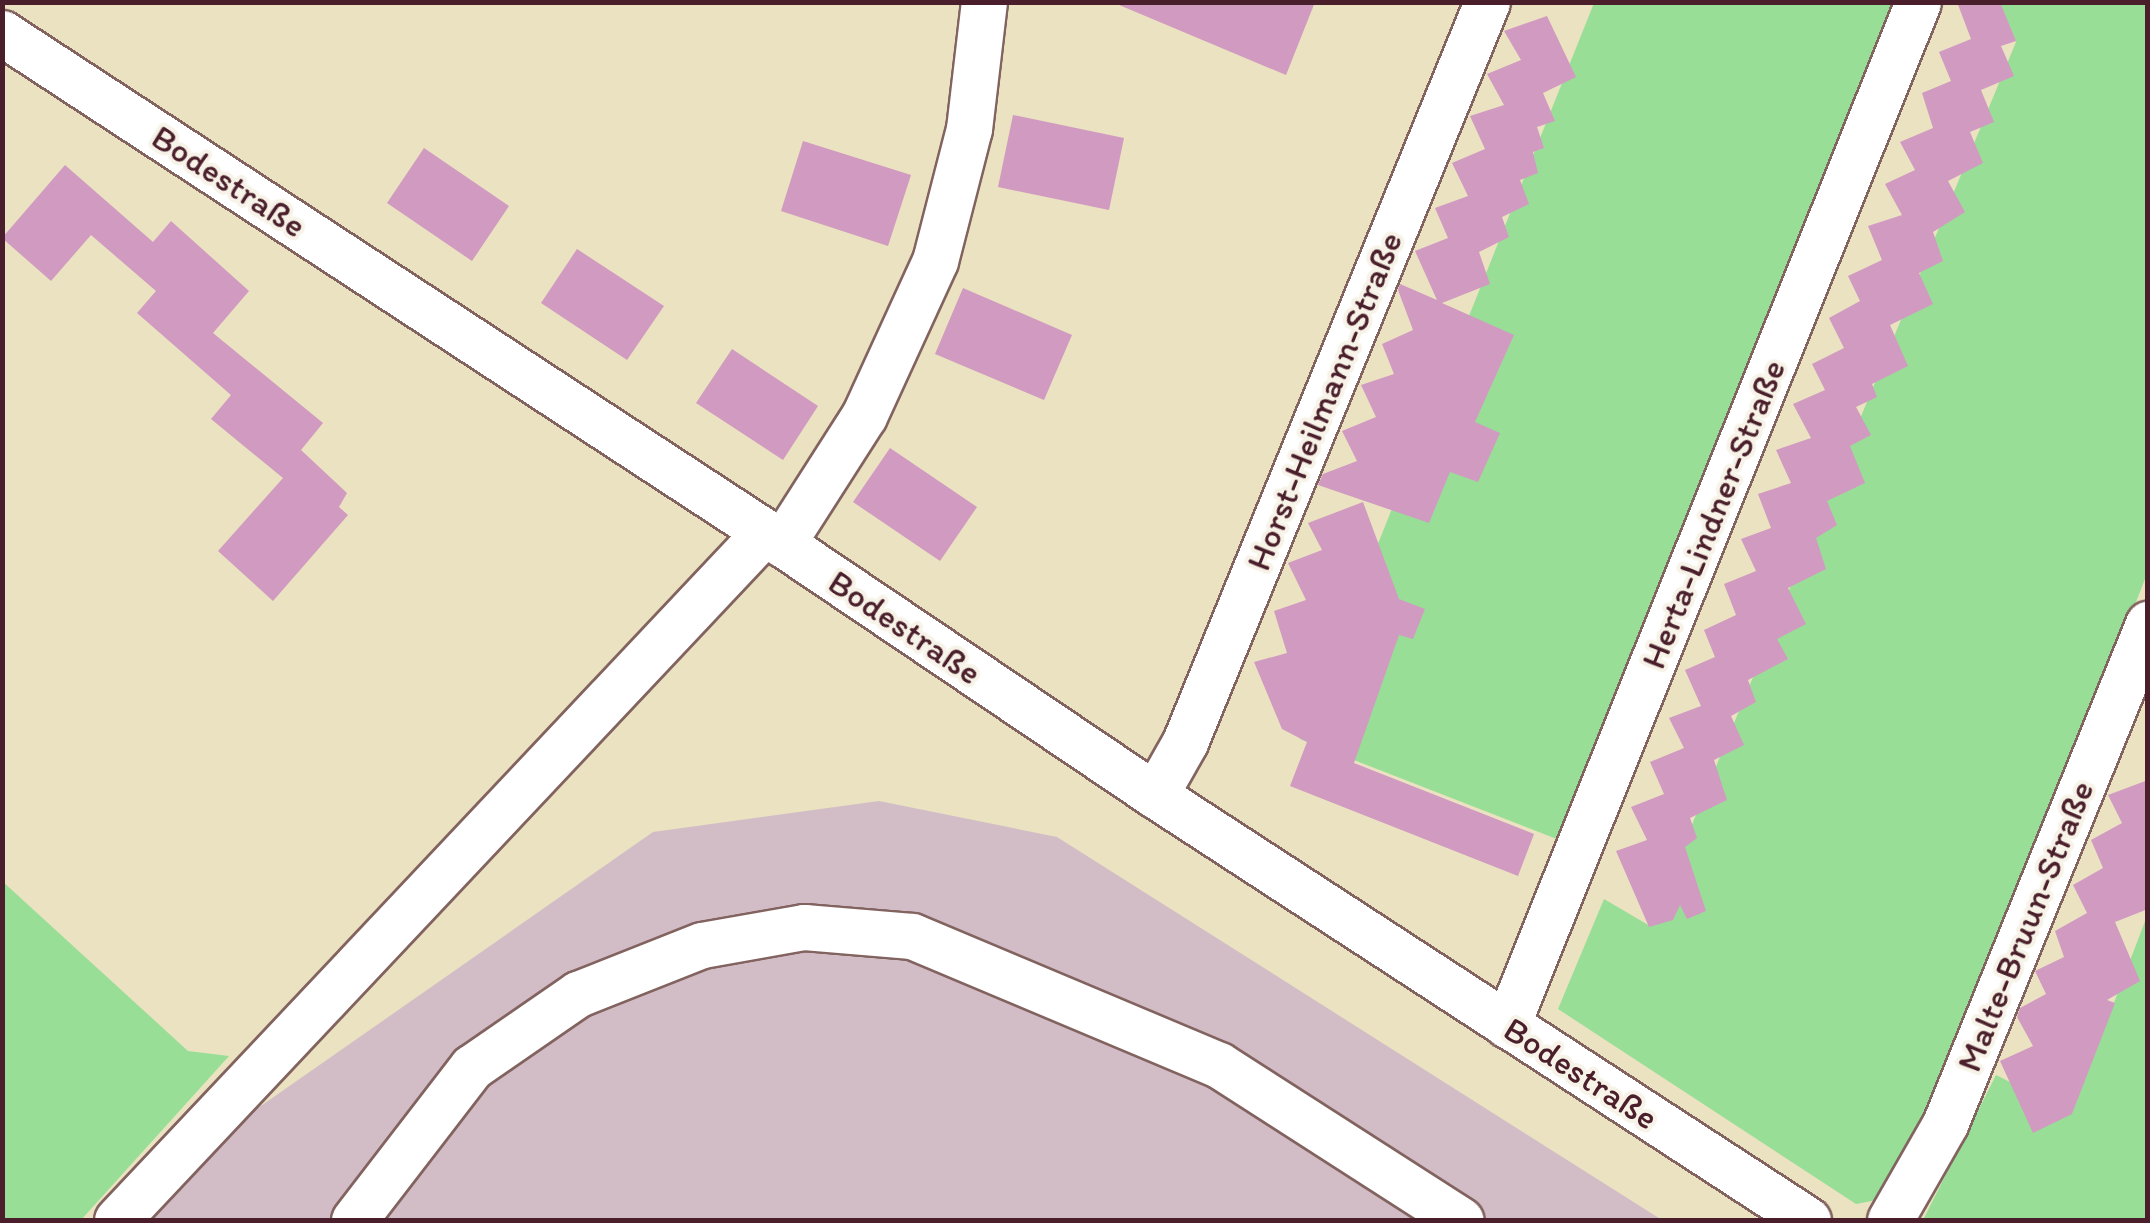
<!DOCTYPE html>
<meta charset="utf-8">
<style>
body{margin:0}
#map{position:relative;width:2150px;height:1223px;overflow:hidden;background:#eae2c0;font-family:Itim,sans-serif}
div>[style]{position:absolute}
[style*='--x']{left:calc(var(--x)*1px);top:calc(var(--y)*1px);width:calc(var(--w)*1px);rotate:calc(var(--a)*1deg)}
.industrial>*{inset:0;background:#d2bdc7}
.green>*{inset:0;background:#99de97}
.building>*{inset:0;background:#d19ac0}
.roads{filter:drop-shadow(2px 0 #82635f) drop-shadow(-2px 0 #82635f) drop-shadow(0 2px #82635f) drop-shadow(0 -2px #82635f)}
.minor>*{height:45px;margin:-22.5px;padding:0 22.5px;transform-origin:22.5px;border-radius:22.5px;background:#fff}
span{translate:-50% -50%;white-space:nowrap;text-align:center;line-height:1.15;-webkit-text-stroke:8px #f7f3e8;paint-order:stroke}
.street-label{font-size:35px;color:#4a1f2b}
.frame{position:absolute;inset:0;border:5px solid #4a1f2b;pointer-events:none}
</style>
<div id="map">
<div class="industrial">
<i style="clip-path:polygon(879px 801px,1057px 837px,1662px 1220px,147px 1220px,228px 1129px,653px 832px)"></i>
</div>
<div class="green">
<i style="clip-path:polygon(1594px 3px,1891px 3px,1889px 43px,1567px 843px,1300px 739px)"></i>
<i style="clip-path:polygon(2000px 3px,2147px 3px,2147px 574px,1943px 1092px,1877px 1200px,1856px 1204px,1558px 1009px,1604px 899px,1650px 926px,2016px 42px)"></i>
<i style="clip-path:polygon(2px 881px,188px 1051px,229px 1056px,81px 1220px,3px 1220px)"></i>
<i style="clip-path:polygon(2147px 916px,2147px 1220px,1923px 1220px,1996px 1075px,2072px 1113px)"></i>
</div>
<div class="building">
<i style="clip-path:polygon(1112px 2px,1315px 2px,1286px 75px)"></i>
<i style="clip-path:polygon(1957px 2px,2000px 2px,2016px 41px,2001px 46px,2014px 76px,1981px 90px,1994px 122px,1970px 132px,1983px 163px,1948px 181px,1965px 212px,1933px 232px,1943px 261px,1919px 273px,1933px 304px,1890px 325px,1908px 366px,1872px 384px,1877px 397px,1856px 407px,1871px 435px,1850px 446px,1865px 483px,1827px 501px,1837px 525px,1816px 538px,1826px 569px,1788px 588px,1806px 624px,1777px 639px,1788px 659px,1748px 680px,1756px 702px,1731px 716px,1744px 745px,1714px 760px,1727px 800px,1690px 818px,1697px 838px,1685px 847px,1706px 911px,1687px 919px,1680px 905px,1673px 920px,1649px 927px,1616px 851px,1647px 840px,1631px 807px,1664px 794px,1650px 762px,1684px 748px,1669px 718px,1701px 706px,1685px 670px,1715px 657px,1704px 630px,1736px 615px,1724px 584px,1756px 571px,1741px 539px,1771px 528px,1758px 494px,1791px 483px,1776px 450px,1811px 438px,1793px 404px,1825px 390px,1812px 364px,1844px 348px,1829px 318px,1860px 301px,1848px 276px,1882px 260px,1868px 226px,1902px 215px,1885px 184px,1915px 170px,1900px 142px,1933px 128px,1922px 93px,1951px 81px,1939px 52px,1971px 39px)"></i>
<i style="clip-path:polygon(1547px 16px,1576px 77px,1543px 93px,1555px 121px,1537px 127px,1544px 148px,1533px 152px,1538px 173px,1520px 180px,1529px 204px,1502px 217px,1509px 237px,1479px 252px,1490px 284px,1442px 303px,1514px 335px,1475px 422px,1500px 433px,1478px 482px,1450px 472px,1429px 523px,1318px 485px,1323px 474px,1357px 461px,1342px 431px,1376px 417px,1361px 385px,1394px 374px,1382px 344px,1413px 330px,1398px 290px,1400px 284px,1437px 300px,1415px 251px,1448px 238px,1435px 208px,1468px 196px,1452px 163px,1485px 149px,1470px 116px,1504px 105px,1487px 74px,1521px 60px,1504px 31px)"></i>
<i style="clip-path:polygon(1013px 115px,1124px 138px,1109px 210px,998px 187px)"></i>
<i style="clip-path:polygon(803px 141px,911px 175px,888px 246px,781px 211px)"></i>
<i style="clip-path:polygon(424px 148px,509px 206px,472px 261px,387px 203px)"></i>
<i style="clip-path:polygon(65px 165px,153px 242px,171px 221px,249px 291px,213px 333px,323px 423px,301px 450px,347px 493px,339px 507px,348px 515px,273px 601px,218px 551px,283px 478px,211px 419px,231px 395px,137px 313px,156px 291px,91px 235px,51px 281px,2px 238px)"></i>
<i style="clip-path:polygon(577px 249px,664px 306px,627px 360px,541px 303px)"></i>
<i style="clip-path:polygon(963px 288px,1072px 335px,1044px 400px,935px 354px)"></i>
<i style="clip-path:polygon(732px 349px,818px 406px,783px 460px,696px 403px)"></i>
<i style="clip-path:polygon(890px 448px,977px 507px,940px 561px,853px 502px)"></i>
<i style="clip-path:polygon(1363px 502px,1399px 599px,1425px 609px,1413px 639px,1399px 635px,1354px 763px,1534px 834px,1518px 876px,1290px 786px,1307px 742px,1282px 729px,1254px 662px,1287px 653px,1274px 611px,1306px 600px,1288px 563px,1322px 550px,1308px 523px)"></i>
<i style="clip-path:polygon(2148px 780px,2148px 909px,2115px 922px,2140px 981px,2107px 1000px,2115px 1003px,2072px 1114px,2033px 1133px,2000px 1061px,2033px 1046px,2017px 1017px,2020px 1008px,2046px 994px,2035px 971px,2064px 957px,2055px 931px,2087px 913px,2073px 885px,2103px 868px,2091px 840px,2122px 823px,2108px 795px)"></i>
</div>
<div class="roads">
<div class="minor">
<i style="--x:2;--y:33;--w:912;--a:33.18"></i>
<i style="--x:765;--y:532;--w:470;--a:34"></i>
<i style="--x:1155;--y:795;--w:779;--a:33.06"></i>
<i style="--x:782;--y:544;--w:152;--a:-57.4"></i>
<i style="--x:864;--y:416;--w:170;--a:-65.4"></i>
<i style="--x:935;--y:261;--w:136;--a:-75.6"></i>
<i style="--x:969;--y:129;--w:128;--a:-83.3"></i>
<i style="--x:1155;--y:795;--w:61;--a:-60.5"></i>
<i style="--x:1185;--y:742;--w:799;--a:-67.8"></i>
<i style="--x:1507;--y:1025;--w:1102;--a:-68.11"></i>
<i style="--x:117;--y:1220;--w:945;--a:-46.71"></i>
<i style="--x:354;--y:1220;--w:193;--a:-52.4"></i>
<i style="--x:472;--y:1067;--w:129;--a:-34.6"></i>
<i style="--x:578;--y:994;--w:133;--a:-21.6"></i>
<i style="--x:702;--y:945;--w:104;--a:-10"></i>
<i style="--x:804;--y:927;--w:108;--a:4.8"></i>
<i style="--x:912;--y:936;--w:333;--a:22.8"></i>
<i style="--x:1219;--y:1065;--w:287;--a:32.7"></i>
<i style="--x:1890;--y:1220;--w:111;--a:-60.2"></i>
<i style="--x:1945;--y:1124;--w:540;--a:-67.9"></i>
</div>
</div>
<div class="street-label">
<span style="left:229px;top:181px;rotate:33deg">Bodestraße</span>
<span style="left:1324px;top:401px;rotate:-68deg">Horst-Heilmann-Straße</span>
<span style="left:1713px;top:514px;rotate:-68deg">Herta-Lindner-Straße</span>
<span style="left:905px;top:627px;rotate:34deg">Bodestraße</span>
<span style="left:2025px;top:926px;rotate:-68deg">Malte-Bruun-Straße</span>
<span style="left:1581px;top:1073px;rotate:33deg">Bodestraße</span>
</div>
<div class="frame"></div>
</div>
